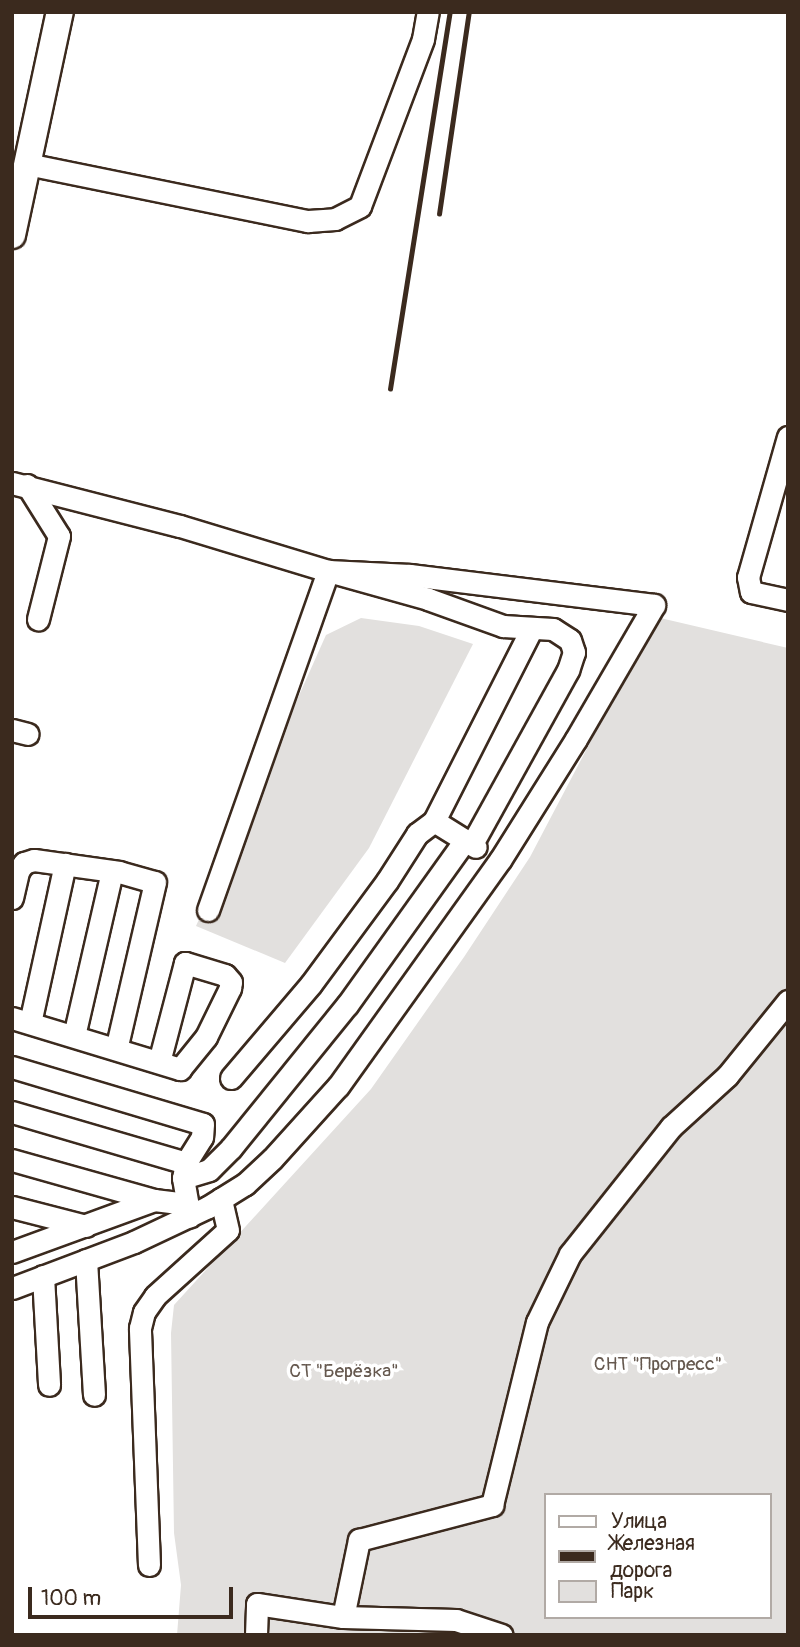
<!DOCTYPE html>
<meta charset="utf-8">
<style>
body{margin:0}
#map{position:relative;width:800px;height:1647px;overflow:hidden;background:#fff;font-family:Pangolin,sans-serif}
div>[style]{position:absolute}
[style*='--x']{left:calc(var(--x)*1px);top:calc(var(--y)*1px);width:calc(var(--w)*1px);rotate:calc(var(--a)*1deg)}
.green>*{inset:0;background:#e2e0de}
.roads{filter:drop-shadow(2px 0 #3b2a1e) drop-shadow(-2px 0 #3b2a1e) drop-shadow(0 2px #3b2a1e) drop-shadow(0 -2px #3b2a1e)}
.minor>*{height:21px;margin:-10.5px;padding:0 10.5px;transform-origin:10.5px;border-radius:10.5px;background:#fff}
.major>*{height:26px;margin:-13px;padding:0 13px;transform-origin:13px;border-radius:13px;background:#fff}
.rail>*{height:4.5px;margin:-2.25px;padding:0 2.25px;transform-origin:2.25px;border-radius:2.25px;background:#3b2a1e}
span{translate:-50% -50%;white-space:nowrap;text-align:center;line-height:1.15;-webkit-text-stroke:7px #fff;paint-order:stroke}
.park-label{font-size:19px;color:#65584e}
.frame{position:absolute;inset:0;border:14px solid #3b2a1e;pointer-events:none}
.legend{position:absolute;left:544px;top:1493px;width:228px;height:126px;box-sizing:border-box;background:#fff;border:2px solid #b1aaa5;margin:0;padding:9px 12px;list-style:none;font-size:21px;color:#3b2a1e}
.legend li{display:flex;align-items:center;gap:14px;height:35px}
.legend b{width:35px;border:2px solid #b1aaa5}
.scale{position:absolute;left:28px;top:1587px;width:205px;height:32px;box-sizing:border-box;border:4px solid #3b2a1e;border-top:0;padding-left:9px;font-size:21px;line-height:24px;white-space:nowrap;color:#3b2a1e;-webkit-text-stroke:5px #fff;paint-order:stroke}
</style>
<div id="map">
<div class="green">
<i style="clip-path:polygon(evenodd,656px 617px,788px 648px,788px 1635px,177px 1635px,181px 1585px,174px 1533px,171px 1333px,174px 1305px,371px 1089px,464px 957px,530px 857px,656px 617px,546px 1495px,770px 1495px,770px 1617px,546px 1617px,546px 1495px)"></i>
<i style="clip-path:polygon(361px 618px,419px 626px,473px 644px,369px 848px,285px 963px,196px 926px,326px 635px)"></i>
</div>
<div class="roads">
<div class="minor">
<i style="--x:27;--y:164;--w:287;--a:11.5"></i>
<i style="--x:308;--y:221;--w:27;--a:-4"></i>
<i style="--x:335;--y:219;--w:28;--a:-27"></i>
<i style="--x:360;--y:206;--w:178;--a:-69.3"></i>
<i style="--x:423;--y:39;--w:27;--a:-80"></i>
<i style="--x:788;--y:437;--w:146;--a:105.9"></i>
<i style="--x:748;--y:577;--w:15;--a:79"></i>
<i style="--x:751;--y:592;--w:38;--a:12"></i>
<i style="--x:12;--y:483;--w:173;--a:14.4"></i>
<i style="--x:180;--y:526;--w:155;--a:16.9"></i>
<i style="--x:328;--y:571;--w:82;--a:2.8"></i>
<i style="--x:410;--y:575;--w:246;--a:7"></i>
<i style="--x:654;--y:605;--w:155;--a:120.2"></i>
<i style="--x:576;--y:739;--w:143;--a:122.1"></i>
<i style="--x:500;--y:860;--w:278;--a:125.6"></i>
<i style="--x:338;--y:1086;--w:98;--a:132.1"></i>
<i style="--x:272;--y:1159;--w:37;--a:137"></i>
<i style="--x:245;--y:1184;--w:44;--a:148.1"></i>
<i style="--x:208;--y:1207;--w:82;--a:154.7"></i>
<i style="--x:134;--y:1242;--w:130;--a:159.3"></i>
<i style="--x:27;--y:485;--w:60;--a:57.9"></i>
<i style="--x:59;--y:536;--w:86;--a:104.2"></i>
<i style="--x:12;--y:730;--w:16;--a:14"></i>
<i style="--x:434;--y:821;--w:214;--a:-63.1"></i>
<i style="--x:12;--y:898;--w:28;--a:-77"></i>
<i style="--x:18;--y:871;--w:10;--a:-53"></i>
<i style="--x:24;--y:863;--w:10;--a:-17"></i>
<i style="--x:34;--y:860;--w:86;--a:8"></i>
<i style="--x:119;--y:872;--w:37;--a:16"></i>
<i style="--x:155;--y:882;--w:171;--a:103.1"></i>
<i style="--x:208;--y:910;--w:360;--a:-70.5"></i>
<i style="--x:328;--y:571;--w:104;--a:15.6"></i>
<i style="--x:428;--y:599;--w:80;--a:19.8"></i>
<i style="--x:503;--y:626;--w:50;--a:3.4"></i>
<i style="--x:553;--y:629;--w:20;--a:33"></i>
<i style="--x:570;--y:640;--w:13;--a:72"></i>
<i style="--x:574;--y:652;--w:19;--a:108"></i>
<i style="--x:568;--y:670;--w:199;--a:118.9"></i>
<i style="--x:12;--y:1018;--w:176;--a:16.9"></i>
<i style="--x:180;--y:1069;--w:41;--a:-50.9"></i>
<i style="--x:206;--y:1037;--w:55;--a:-63.9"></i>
<i style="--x:230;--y:988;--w:6;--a:-81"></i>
<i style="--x:231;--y:982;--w:9;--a:-131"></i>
<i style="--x:225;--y:975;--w:42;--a:-163.3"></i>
<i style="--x:185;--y:963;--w:102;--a:104.7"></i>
<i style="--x:30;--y:1023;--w:163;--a:-77.6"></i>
<i style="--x:74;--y:1036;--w:169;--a:-77"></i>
<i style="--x:12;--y:1067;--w:199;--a:16.6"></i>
<i style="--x:203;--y:1124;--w:13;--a:94"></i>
<i style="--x:202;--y:1137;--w:31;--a:122"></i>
<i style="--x:186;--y:1163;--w:15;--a:101"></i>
<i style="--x:183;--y:1178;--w:39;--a:80"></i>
<i style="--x:231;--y:1078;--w:123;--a:-49.6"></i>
<i style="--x:311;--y:984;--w:128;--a:-53.6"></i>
<i style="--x:387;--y:881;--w:56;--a:-57.4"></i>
<i style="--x:417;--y:834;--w:21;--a:-37"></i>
<i style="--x:434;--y:821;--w:49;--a:31.8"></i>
<i style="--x:12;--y:1112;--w:181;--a:16.3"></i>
<i style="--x:12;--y:1160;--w:148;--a:15.7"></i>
<i style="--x:183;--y:1178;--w:27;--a:-17"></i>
<i style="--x:209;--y:1170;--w:31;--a:-45"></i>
<i style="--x:231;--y:1148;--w:184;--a:-51"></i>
<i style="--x:347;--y:1005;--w:203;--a:-54.4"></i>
<i style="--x:12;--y:1207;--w:76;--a:14.4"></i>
<i style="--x:12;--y:1252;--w:151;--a:-20.1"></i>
<i style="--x:154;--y:1200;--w:33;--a:7"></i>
<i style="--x:86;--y:1260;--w:135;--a:86.6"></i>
<i style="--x:43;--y:1276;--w:109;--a:86.8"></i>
<i style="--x:149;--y:1565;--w:237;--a:-92.2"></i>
<i style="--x:140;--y:1328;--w:16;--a:-76"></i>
<i style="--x:144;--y:1312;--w:19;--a:-55"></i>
<i style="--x:155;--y:1296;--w:98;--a:-42.1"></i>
<i style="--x:228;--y:1230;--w:32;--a:-103"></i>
<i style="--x:343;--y:1617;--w:79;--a:-78.3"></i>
<i style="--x:359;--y:1540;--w:138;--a:-14.7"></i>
<i style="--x:492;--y:1505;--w:188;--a:-76.2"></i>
<i style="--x:537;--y:1322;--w:76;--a:-64.1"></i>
<i style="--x:570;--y:1254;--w:162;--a:-51.5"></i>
<i style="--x:671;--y:1127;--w:76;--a:-42.3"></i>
<i style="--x:727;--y:1076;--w:97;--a:-50.9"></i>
<i style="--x:256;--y:1635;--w:31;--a:-88"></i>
<i style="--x:257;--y:1604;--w:87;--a:8.6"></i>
<i style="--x:343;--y:1617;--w:113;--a:1.5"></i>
<i style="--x:456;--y:1620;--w:48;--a:18.1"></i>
</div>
<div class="major">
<i style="--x:12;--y:235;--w:228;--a:-77.9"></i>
</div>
</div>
<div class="rail">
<i style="--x:439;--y:214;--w:204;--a:-81.6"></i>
<i style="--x:390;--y:389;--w:382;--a:-81"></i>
</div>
<div class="park-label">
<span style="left:658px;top:1365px">СНТ "Прогресс"</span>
<span style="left:344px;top:1372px">СТ "Берёзка"</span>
</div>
<div class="frame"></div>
<ul class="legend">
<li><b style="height:9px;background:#fff"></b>Улица</li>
<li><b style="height:9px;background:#3b2a1e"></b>Железная дорога</li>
<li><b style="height:19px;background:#e2e0de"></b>Парк</li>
</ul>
<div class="scale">100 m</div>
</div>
